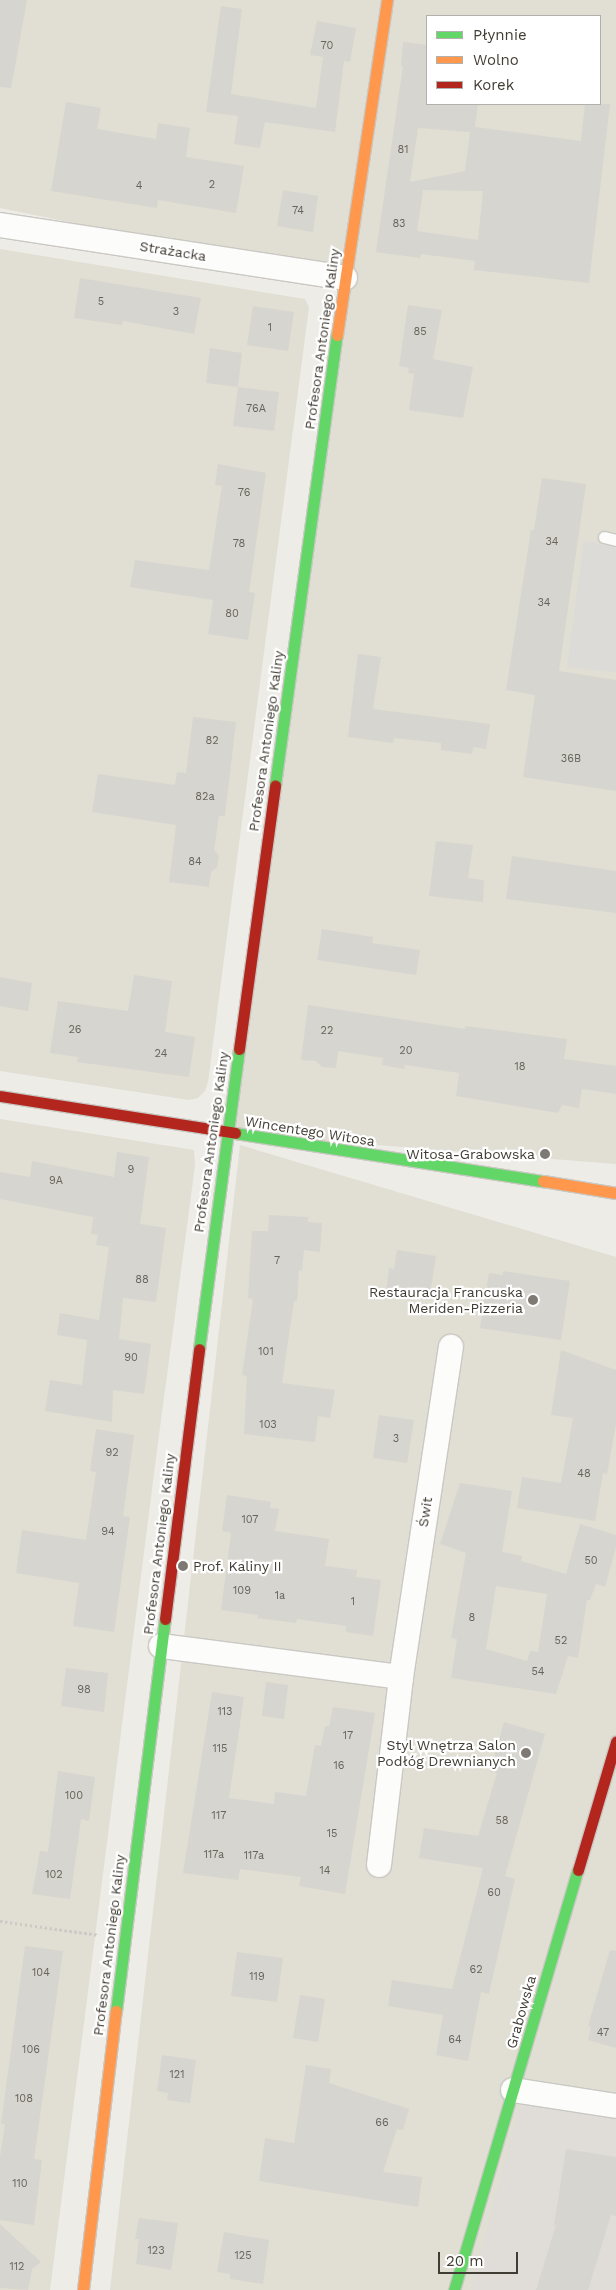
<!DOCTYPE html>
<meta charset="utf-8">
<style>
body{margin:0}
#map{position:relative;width:616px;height:2290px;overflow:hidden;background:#edece7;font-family:"Work Sans",sans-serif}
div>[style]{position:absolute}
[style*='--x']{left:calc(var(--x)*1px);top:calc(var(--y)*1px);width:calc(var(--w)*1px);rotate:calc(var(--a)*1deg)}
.residential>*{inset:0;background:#e1ded4}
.industrial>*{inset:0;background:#e0ddd8}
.parking>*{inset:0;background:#dcdbd7}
.building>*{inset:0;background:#d7d5cf}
.path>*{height:3px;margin-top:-1.5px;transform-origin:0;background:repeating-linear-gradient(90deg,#cccac6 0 2.5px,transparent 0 5px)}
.roads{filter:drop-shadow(1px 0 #cac8c3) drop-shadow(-1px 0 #cac8c3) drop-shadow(0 1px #cac8c3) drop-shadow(0 -1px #cac8c3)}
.lane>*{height:11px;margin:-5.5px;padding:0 5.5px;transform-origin:5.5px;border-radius:5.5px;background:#fcfcfb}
.street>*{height:24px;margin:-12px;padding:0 12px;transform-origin:12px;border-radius:12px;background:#fcfcfb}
.fast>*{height:11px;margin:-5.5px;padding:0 5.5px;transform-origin:5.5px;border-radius:5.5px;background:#63d668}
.slow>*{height:11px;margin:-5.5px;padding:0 5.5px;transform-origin:5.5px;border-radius:5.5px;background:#ff974d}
.jam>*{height:11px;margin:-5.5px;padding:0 5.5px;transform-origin:5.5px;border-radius:5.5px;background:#b3261e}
.dots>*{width:14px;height:14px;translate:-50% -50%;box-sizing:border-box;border:2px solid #fff;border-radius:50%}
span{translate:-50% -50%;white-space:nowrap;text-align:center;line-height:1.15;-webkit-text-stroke:4.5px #fff;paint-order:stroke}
.number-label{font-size:11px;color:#68645c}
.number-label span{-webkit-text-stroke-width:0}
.street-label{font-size:14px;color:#423d34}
.poi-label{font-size:14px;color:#423d34}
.right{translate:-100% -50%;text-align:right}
.left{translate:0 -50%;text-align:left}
.legend{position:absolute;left:426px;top:15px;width:175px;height:90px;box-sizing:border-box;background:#fff;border:1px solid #b3b1ae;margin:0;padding:6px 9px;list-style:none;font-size:15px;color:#423d34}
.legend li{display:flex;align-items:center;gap:10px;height:25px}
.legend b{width:25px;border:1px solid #b3b1ae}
.scale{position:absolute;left:438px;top:2252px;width:80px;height:22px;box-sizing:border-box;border:2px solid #423d34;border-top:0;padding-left:6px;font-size:15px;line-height:18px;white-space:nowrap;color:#423d34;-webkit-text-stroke:4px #fff;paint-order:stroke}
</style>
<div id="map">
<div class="residential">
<i style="clip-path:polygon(evenodd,0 0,616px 0,616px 1164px,227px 1133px,345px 278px,0 208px,0 0,427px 16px,600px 16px,600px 104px,427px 104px,427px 16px)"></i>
<i style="clip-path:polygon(0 249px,305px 299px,309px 307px,208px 1082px,205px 1091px,198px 1098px,189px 1100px,0 1071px)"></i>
<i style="clip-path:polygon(0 1119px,194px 1150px,195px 1166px,157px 1450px,50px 2290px,0 2290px)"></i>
<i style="clip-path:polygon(240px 1145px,616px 1257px,616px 2290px,110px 2290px)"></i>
</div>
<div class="industrial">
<i style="clip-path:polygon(520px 2103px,616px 2118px,616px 2290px,471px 2290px)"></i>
</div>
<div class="parking">
<i style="clip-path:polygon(584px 540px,616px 548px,616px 672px,567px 667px)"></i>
</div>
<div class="building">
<i style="clip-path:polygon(0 0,27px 0,11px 88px,0 87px)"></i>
<i style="clip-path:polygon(221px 6px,242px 9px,231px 94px,316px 108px,323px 57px,310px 55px,317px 21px,356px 28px,350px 62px,344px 61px,335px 132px,265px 122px,260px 148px,234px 144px,238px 116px,206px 112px)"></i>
<i style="clip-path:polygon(evenodd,403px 42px,427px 45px,427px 104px,478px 104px,475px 127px,581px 141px,585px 104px,610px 104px,589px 283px,474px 270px,475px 261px,421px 254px,420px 258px,376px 252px,403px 66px,401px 66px,403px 42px,418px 128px,470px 132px,465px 171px,410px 182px,418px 128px,403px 42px,423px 190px,483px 191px,478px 240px,417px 231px,423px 190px)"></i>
<i style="clip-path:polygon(66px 102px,101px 108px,97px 129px,156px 139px,158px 123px,190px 128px,186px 157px,244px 166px,236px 213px,158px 200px,157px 208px,51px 191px)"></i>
<i style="clip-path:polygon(283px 190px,318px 196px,313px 232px,277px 226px)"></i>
<i style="clip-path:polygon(80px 278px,201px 298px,194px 334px,123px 321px,122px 325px,74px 318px)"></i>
<i style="clip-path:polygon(408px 305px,442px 310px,433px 359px,473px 367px,463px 418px,409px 410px,414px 374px,408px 373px,409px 368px,399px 366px)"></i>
<i style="clip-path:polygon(253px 306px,294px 312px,288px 351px,247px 345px)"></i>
<i style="clip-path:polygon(210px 348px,242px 353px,238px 387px,206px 383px)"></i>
<i style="clip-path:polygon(238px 387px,279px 392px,274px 431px,233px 426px)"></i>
<i style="clip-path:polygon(218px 464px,266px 473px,249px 592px,255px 593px,248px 640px,208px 634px,213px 600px,130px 587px,135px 560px,209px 570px,222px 486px,215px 485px)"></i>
<i style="clip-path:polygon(542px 478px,586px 484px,559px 671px,616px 680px,616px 791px,523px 777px,535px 695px,506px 690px,531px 530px,534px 530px)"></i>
<i style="clip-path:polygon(358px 654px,381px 657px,373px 709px,490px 724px,486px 749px,473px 747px,472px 754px,441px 750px,441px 743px,394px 738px,393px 743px,348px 737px)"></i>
<i style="clip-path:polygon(193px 717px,236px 722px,225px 816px,219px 816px,214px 850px,219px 856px,217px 867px,211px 872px,209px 887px,169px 882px,176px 825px,92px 812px,98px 774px,175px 785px,177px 772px,186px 773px)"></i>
<i style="clip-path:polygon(436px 841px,473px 845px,468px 878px,484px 880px,483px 902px,429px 896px)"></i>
<i style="clip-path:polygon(512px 856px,616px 871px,616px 913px,506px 899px)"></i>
<i style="clip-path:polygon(322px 929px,373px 937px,372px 943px,420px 950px,416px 975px,317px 960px)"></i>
<i style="clip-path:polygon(134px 975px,172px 981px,165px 1032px,195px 1037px,189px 1077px,77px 1062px,78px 1057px,50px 1053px,58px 1001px,128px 1011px)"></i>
<i style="clip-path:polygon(0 977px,32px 983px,28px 1011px,0 1006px)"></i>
<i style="clip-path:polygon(308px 1005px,465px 1029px,465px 1026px,567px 1039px,564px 1059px,616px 1066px,616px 1094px,582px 1089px,579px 1108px,562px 1105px,558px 1113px,456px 1096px,459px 1073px,405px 1065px,404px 1069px,382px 1065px,383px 1058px,338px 1051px,336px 1068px,322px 1067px,316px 1061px,301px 1060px)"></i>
<i style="clip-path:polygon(117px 1152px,149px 1157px,140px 1224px,166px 1228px,156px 1302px,123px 1298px,119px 1339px,151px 1344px,144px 1394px,113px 1390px,112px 1422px,45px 1411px,50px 1380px,82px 1385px,87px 1340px,57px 1335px,60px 1313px,99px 1320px,109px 1247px,96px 1245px,98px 1235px,91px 1234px,93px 1217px,0 1199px,0 1172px,30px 1177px,32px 1161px,114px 1177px)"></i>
<i style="clip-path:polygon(269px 1215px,308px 1217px,308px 1222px,322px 1223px,320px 1252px,304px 1250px,302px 1271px,299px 1270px,297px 1301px,294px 1301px,282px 1383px,335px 1390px,330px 1418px,318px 1416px,315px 1442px,244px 1434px,247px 1376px,242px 1375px,253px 1299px,248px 1298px,252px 1231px,268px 1231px)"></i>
<i style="clip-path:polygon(397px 1250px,436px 1256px,429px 1300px,386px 1293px,389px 1268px,394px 1269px)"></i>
<i style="clip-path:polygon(503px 1271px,570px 1281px,561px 1340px,480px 1328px,489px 1273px,503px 1275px)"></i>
<i style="clip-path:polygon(561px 1350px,616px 1370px,616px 1424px,607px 1474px,603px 1473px,595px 1521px,517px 1508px,522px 1477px,561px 1483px,573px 1418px,551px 1415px)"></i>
<i style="clip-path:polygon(379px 1415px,414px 1420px,407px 1463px,373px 1458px)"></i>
<i style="clip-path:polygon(96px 1429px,134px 1435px,123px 1516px,130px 1517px,114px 1632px,73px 1626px,79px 1583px,16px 1573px,22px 1530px,86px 1540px,96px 1472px,90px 1471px)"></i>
<i style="clip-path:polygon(evenodd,460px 1483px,512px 1491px,502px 1552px,522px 1556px,521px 1561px,566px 1574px,580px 1524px,616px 1535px,616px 1547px,605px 1587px,596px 1584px,590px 1600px,587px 1600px,578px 1658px,568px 1656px,556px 1694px,451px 1678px,457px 1639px,451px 1638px,466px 1553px,440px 1544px,460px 1483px,496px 1586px,547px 1594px,538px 1652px,530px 1651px,527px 1661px,486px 1649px,496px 1586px)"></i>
<i style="clip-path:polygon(227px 1495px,271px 1502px,270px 1508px,279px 1509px,275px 1531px,329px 1539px,325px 1566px,357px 1570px,356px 1577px,381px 1580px,373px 1636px,346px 1632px,346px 1626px,297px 1619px,296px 1623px,257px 1618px,258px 1615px,221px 1610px,231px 1533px,222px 1531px)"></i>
<i style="clip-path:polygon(66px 1668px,108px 1673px,104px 1712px,61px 1706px)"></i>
<i style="clip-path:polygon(266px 1682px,288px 1685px,284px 1719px,262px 1716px)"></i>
<i style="clip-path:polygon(212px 1692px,244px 1697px,229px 1798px,274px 1804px,275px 1792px,306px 1796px,315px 1745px,321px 1746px,325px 1726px,329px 1726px,333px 1707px,375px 1713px,345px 1894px,299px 1886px,301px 1877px,240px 1869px,238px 1880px,183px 1873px)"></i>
<i style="clip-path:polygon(504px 1722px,545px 1734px,505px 1876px,515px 1879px,489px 1994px,481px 1992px,468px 2061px,436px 2055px,443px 2015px,388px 2006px,392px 1980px,452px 1989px,483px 1868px,419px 1858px,424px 1828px,478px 1836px,497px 1773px,490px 1772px)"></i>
<i style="clip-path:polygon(58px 1771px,95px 1777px,89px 1821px,81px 1819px,70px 1899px,32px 1894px,40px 1851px,48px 1852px)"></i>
<i style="clip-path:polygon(25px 1946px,63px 1951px,34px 2159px,42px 2160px,34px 2225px,0 2220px,0 2157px,5px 2124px,1px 2124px)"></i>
<i style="clip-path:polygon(610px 1950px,616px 1951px,616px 2048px,588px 2040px,591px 2027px,588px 2026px)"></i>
<i style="clip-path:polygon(237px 1952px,283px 1958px,277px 2002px,231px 1996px)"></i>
<i style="clip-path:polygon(300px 1995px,325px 1999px,318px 2042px,293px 2038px)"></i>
<i style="clip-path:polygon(162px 2055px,196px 2060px,190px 2103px,167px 2100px,168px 2093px,157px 2091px)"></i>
<i style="clip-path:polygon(306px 2065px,331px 2069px,329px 2083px,409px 2109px,403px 2130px,397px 2129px,383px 2172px,422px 2177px,418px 2207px,259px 2181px,265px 2138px,294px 2143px)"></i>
<i style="clip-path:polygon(566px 2149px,616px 2157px,616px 2216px,611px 2215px,588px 2290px,536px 2290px,556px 2225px,554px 2225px)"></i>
<i style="clip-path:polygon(139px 2218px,178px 2223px,171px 2270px,136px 2264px,139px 2239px,135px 2239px)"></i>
<i style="clip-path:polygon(0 2224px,41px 2262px,32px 2269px,28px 2290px,0 2288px)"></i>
<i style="clip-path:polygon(224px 2232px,269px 2240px,263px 2284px,230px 2279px,230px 2274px,217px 2272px)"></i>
</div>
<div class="path">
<i style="--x:0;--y:1921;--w:100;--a:8"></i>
</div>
<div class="roads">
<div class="lane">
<i style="--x:604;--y:537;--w:12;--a:14"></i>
</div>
<div class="street">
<i style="--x:0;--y:225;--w:349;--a:8.7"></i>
<i style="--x:161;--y:1646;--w:242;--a:7.4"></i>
<i style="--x:379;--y:1865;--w:189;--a:-83.3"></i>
<i style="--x:401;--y:1677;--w:334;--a:-81.4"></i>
<i style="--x:513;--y:2090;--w:104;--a:8.8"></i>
</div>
<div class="fast">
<i style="--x:275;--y:785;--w:454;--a:-82.2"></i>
<i style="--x:235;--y:1133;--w:312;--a:8.9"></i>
<i style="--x:199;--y:1349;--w:303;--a:-82.4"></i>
<i style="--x:116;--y:2011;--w:395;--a:-82.9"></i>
<i style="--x:454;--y:2290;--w:438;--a:-73.6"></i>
</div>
<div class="slow">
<i style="--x:337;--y:335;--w:339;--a:-81.5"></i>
<i style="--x:543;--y:1181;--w:74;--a:9.3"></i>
<i style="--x:83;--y:2290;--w:281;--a:-83.3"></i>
</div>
<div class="jam">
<i style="--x:239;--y:1049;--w:266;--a:-82.2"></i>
<i style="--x:0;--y:1096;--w:238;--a:8.9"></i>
<i style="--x:165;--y:1619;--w:272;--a:-82.8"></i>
<i style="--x:578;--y:1870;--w:134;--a:-73.5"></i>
</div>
</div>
<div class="dots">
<i style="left:545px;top:1154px;background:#7e7a73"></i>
<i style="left:533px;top:1300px;background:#7e7a73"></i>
<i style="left:183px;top:1566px;background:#7e7a73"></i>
<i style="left:526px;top:1753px;background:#7e7a73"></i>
</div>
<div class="number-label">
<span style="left:327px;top:46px">70</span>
<span style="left:403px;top:150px">81</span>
<span style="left:212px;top:185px">2</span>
<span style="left:139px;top:186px">4</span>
<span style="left:298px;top:211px">74</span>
<span style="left:399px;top:224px">83</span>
<span style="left:101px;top:302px">5</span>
<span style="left:176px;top:312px">3</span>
<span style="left:270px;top:328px">1</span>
<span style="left:420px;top:332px">85</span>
<span style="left:256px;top:409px">76A</span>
<span style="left:244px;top:493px">76</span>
<span style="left:552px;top:542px">34</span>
<span style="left:239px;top:544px">78</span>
<span style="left:544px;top:603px">34</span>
<span style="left:232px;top:614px">80</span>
<span style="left:212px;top:741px">82</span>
<span style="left:571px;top:759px">36B</span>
<span style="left:205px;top:797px">82a</span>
<span style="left:195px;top:862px">84</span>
<span style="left:75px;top:1030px">26</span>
<span style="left:327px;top:1031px">22</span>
<span style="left:406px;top:1051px">20</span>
<span style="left:161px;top:1054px">24</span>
<span style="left:520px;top:1067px">18</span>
<span style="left:131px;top:1170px">9</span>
<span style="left:56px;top:1181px">9A</span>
<span style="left:277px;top:1261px">7</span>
<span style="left:142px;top:1280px">88</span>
<span style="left:266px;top:1352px">101</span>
<span style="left:131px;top:1358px">90</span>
<span style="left:268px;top:1425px">103</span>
<span style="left:396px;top:1439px">3</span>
<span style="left:112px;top:1453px">92</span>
<span style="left:584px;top:1474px">48</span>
<span style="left:250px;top:1520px">107</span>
<span style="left:108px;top:1532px">94</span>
<span style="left:591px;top:1561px">50</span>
<span style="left:242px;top:1591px">109</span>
<span style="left:280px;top:1596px">1a</span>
<span style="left:353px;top:1602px">1</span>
<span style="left:472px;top:1618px">8</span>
<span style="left:561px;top:1641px">52</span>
<span style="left:538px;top:1672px">54</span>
<span style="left:84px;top:1690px">98</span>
<span style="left:225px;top:1712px">113</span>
<span style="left:348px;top:1736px">17</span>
<span style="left:220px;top:1749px">115</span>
<span style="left:339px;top:1766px">16</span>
<span style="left:74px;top:1796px">100</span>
<span style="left:219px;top:1816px">117</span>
<span style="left:502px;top:1821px">58</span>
<span style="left:332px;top:1834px">15</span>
<span style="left:214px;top:1855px">117a</span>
<span style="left:254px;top:1856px">117a</span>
<span style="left:325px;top:1871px">14</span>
<span style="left:54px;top:1875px">102</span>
<span style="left:494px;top:1893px">60</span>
<span style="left:476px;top:1970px">62</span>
<span style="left:41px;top:1973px">104</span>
<span style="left:257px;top:1977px">119</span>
<span style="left:603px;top:2033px">47</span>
<span style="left:455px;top:2040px">64</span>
<span style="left:31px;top:2050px">106</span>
<span style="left:177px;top:2075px">121</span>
<span style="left:24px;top:2099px">108</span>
<span style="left:382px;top:2123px">66</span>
<span style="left:20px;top:2184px">110</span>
<span style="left:156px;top:2251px">123</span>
<span style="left:243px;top:2256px">125</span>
<span style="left:17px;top:2267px">112</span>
</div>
<div class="street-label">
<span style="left:173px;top:251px;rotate:9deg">Strażacka</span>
<span style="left:322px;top:339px;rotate:-82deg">Profesora Antoniego Kaliny</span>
<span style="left:266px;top:741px;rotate:-82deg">Profesora Antoniego Kaliny</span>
<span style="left:310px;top:1131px;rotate:9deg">Wincentego Witosa</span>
<span style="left:211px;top:1142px;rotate:-82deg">Profesora Antoniego Kaliny</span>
<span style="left:425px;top:1512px;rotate:-81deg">Świt</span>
<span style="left:159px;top:1544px;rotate:-83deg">Profesora Antoniego Kaliny</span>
<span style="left:109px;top:1945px;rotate:-83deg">Profesora Antoniego Kaliny</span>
<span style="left:521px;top:2012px;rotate:-74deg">Grabowska</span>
</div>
<div class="poi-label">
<span class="right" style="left:535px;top:1154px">Witosa-Grabowska</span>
<span class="right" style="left:523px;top:1300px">Restauracja Francuska<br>Meriden-Pizzeria</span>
<span class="left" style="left:193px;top:1566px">Prof. Kaliny II</span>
<span class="right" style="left:516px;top:1753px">Styl Wnętrza Salon<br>Podłóg Drewnianych</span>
</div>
<ul class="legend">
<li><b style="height:6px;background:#63d668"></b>Płynnie</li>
<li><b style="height:6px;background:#ff974d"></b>Wolno</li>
<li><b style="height:6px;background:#b3261e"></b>Korek</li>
</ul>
<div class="scale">20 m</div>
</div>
